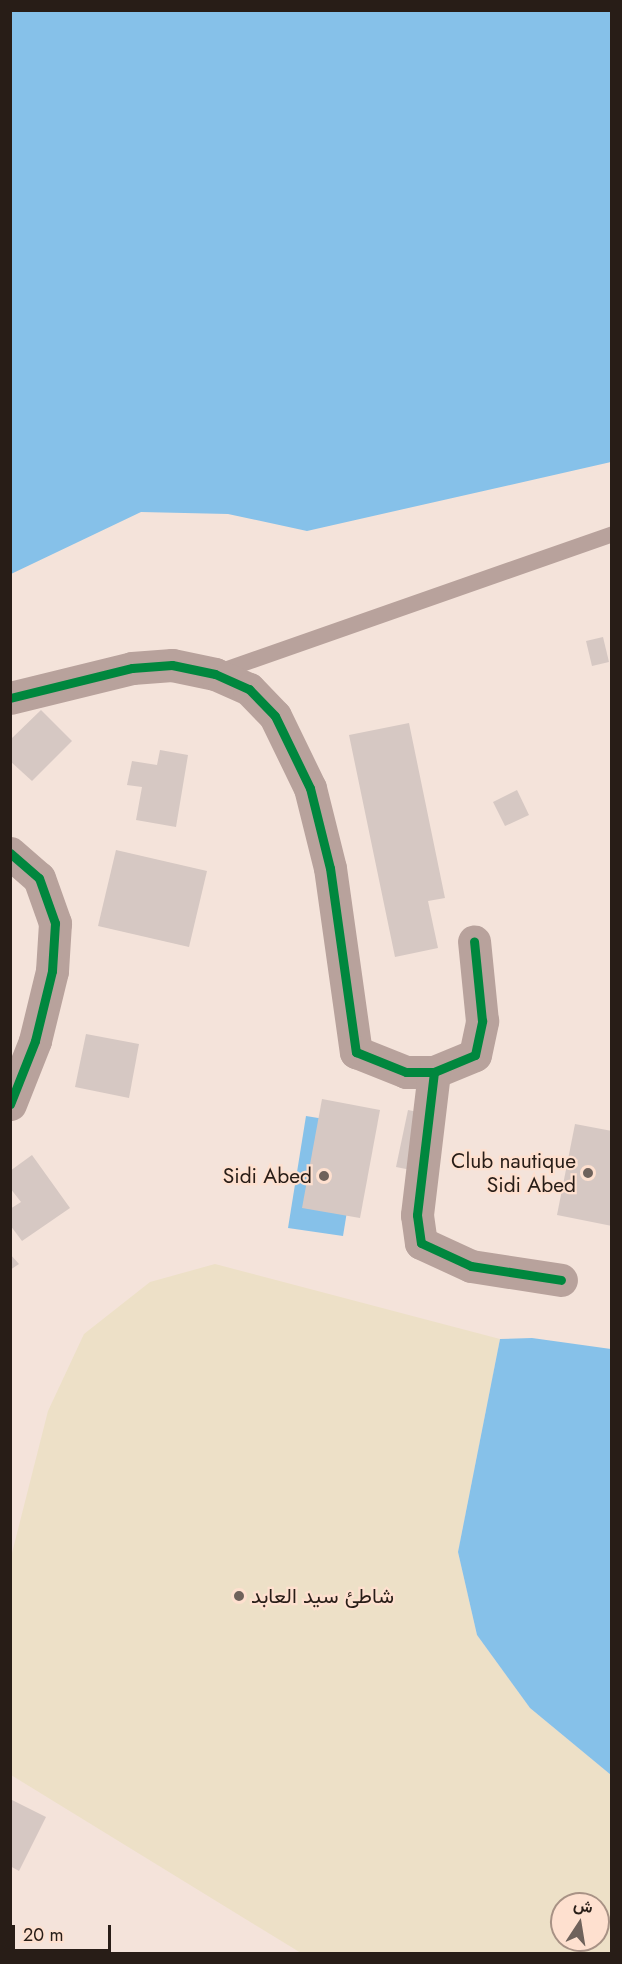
<!DOCTYPE html>
<meta charset="utf-8">
<style>
body{margin:0}
#map{position:relative;width:622px;height:1964px;overflow:hidden;background:#f4e3da;font-family:Jost,Vazirmatn,sans-serif}
div>[style]{position:absolute}
[style*='--x']{left:calc(var(--x)*1px);top:calc(var(--y)*1px);width:calc(var(--w)*1px);rotate:calc(var(--a)*1deg)}
.sand>*{inset:0;background:#ede0c7}
.water>*{inset:0;background:#86c1e9}
.pier>*{inset:0;background:#f4e3da}
.building>*{inset:0;background:#d6c8c3}
.lane>*{height:16px;margin:-8px;padding:0 8px;transform-origin:8px;border-radius:8px;background:#b8a29c}
.street>*{height:33px;margin:-16.5px;padding:0 16.5px;transform-origin:16.5px;border-radius:16.5px;background:#b8a29c}
.cycleway>*{height:9px;margin:-4.5px;padding:0 4.5px;transform-origin:4.5px;border-radius:4.5px;background:#00873e}
.dots>*{width:16px;height:16px;translate:-50% -50%;box-sizing:border-box;border:3px solid #fee0cf;border-radius:50%}
span{translate:-50% -50%;white-space:nowrap;text-align:center;line-height:1.15;-webkit-text-stroke:4.5px #fee0cf;paint-order:stroke}
.poi-label{font-size:21px;color:#281d17}
.right{translate:-100% -50%;text-align:right}
.left{translate:0 -50%;text-align:left}
.frame{position:absolute;inset:0;border:12px solid #281d17;pointer-events:none}
.north{position:absolute;left:550px;top:1892px;width:60px;height:60px;box-sizing:border-box;background:#fee0cf;border:2px solid #a89285;border-radius:50%;rotate:12deg;font-size:16px;font-weight:700;line-height:24px;text-align:center;color:#281d17}
.north::after{content:'';display:block;margin:auto;width:21px;height:27px;background:#6f625b;clip-path:polygon(50% 0,100% 100%,50% 72%,0 100%)}
.scale{position:absolute;left:12px;top:1925px;width:99px;height:27px;box-sizing:border-box;border:3px solid #281d17;border-top:0;padding-left:8px;font-size:18px;line-height:21px;white-space:nowrap;color:#281d17;-webkit-text-stroke:4px #fee0cf;paint-order:stroke}
</style>
<div id="map">
<div class="sand">
<i style="clip-path:polygon(evenodd,215px 1264px,500px 1339px,458px 1552px,477px 1635px,530px 1708px,611px 1775px,611px 1953px,301px 1953px,11px 1775px,11px 1557px,48px 1411px,84px 1334px,150px 1282px,215px 1264px,562px 1904px,598px 1904px,598px 1940px,562px 1940px,562px 1904px)"></i>
</div>
<div class="water">
<i style="clip-path:polygon(11px 11px,611px 11px,611px 462px,307px 531px,228px 514px,141px 512px,11px 574px)"></i>
<i style="clip-path:polygon(306px 1116px,361px 1125px,343px 1236px,288px 1228px)"></i>
<i style="clip-path:polygon(532px 1338px,611px 1349px,611px 1775px,530px 1708px,477px 1635px,458px 1552px,500px 1339px)"></i>
</div>
<div class="pier">
<i style="clip-path:polygon(612px 462px,584px 475px,306px 534px,583px 472px)"></i>
</div>
<div class="building">
<i style="clip-path:polygon(603px 637px,609px 662px,592px 666px,586px 641px)"></i>
<i style="clip-path:polygon(41px 710px,72px 741px,32px 781px,10px 761px,10px 740px)"></i>
<i style="clip-path:polygon(409px 723px,445px 898px,428px 901px,438px 948px,395px 957px,349px 735px)"></i>
<i style="clip-path:polygon(160px 750px,188px 755px,176px 827px,136px 820px,142px 787px,127px 785px,132px 761px,157px 765px)"></i>
<i style="clip-path:polygon(517px 790px,529px 815px,505px 826px,493px 802px)"></i>
<i style="clip-path:polygon(116px 850px,207px 871px,189px 947px,98px 926px)"></i>
<i style="clip-path:polygon(86px 1034px,139px 1044px,129px 1098px,75px 1087px)"></i>
<i style="clip-path:polygon(322px 1099px,380px 1110px,360px 1218px,302px 1208px)"></i>
<i style="clip-path:polygon(408px 1110px,423px 1113px,411px 1170px,396px 1167px)"></i>
<i style="clip-path:polygon(575px 1124px,612px 1131px,612px 1226px,557px 1215px)"></i>
<i style="clip-path:polygon(32px 1155px,70px 1208px,22px 1241px,10px 1225px,10px 1209px,21px 1202px,10px 1188px,10px 1171px)"></i>
<i style="clip-path:polygon(10px 1254px,19px 1264px,10px 1270px)"></i>
<i style="clip-path:polygon(10px 1799px,46px 1817px,19px 1871px,10px 1866px)"></i>
</div>
<div class="lane">
<i style="--x:216;--y:673;--w:420;--a:-19.3"></i>
</div>
<div class="street">
<i style="--x:10;--y:698;--w:126;--a:-13.8"></i>
<i style="--x:132;--y:668;--w:40;--a:-4.3"></i>
<i style="--x:172;--y:665;--w:44;--a:11.8"></i>
<i style="--x:215;--y:674;--w:37;--a:24"></i>
<i style="--x:249;--y:689;--w:37;--a:46"></i>
<i style="--x:275;--y:716;--w:80;--a:64.1"></i>
<i style="--x:310;--y:788;--w:82;--a:76"></i>
<i style="--x:330;--y:868;--w:186;--a:82"></i>
<i style="--x:356;--y:1052;--w:54;--a:21.8"></i>
<i style="--x:406;--y:1072;--w:28;--a:0"></i>
<i style="--x:434;--y:1072;--w:44;--a:-22.5"></i>
<i style="--x:475;--y:1055;--w:35;--a:-78"></i>
<i style="--x:482;--y:1021;--w:80;--a:-95.7"></i>
<i style="--x:10;--y:853;--w:38;--a:41"></i>
<i style="--x:39;--y:878;--w:48;--a:70.4"></i>
<i style="--x:55;--y:923;--w:48;--a:93.6"></i>
<i style="--x:52;--y:971;--w:72;--a:103.7"></i>
<i style="--x:35;--y:1041;--w:68;--a:111.6"></i>
<i style="--x:434;--y:1072;--w:144;--a:96.8"></i>
<i style="--x:417;--y:1215;--w:28;--a:82"></i>
<i style="--x:421;--y:1243;--w:55;--a:24.7"></i>
<i style="--x:471;--y:1266;--w:91;--a:8.8"></i>
</div>
<div class="cycleway">
<i style="--x:10;--y:698;--w:126;--a:-13.8"></i>
<i style="--x:132;--y:668;--w:40;--a:-4.3"></i>
<i style="--x:172;--y:665;--w:44;--a:11.8"></i>
<i style="--x:215;--y:674;--w:37;--a:24"></i>
<i style="--x:249;--y:689;--w:37;--a:46"></i>
<i style="--x:275;--y:716;--w:80;--a:64.1"></i>
<i style="--x:310;--y:788;--w:82;--a:76"></i>
<i style="--x:330;--y:868;--w:186;--a:82"></i>
<i style="--x:356;--y:1052;--w:54;--a:21.8"></i>
<i style="--x:406;--y:1072;--w:28;--a:0"></i>
<i style="--x:434;--y:1072;--w:44;--a:-22.5"></i>
<i style="--x:475;--y:1055;--w:35;--a:-78"></i>
<i style="--x:482;--y:1021;--w:80;--a:-95.7"></i>
<i style="--x:10;--y:853;--w:38;--a:41"></i>
<i style="--x:39;--y:878;--w:48;--a:70.4"></i>
<i style="--x:55;--y:923;--w:48;--a:93.6"></i>
<i style="--x:52;--y:971;--w:72;--a:103.7"></i>
<i style="--x:35;--y:1041;--w:68;--a:111.6"></i>
<i style="--x:434;--y:1072;--w:144;--a:96.8"></i>
<i style="--x:417;--y:1215;--w:28;--a:82"></i>
<i style="--x:421;--y:1243;--w:55;--a:24.7"></i>
<i style="--x:471;--y:1266;--w:91;--a:8.8"></i>
</div>
<div class="dots">
<i style="left:588px;top:1173px;background:#6f625b"></i>
<i style="left:324px;top:1176px;background:#6f625b"></i>
<i style="left:239px;top:1596px;background:#6f625b"></i>
</div>
<div class="poi-label">
<span class="right" style="left:576px;top:1173px">Club nautique<br>Sidi Abed</span>
<span class="right" style="left:312px;top:1176px">Sidi Abed</span>
<span class="left" style="left:251px;top:1596px">شاطئ سيد العابد</span>
</div>
<div class="frame"></div>
<div class="north">ش</div>
<div class="scale">20 m</div>
</div>
